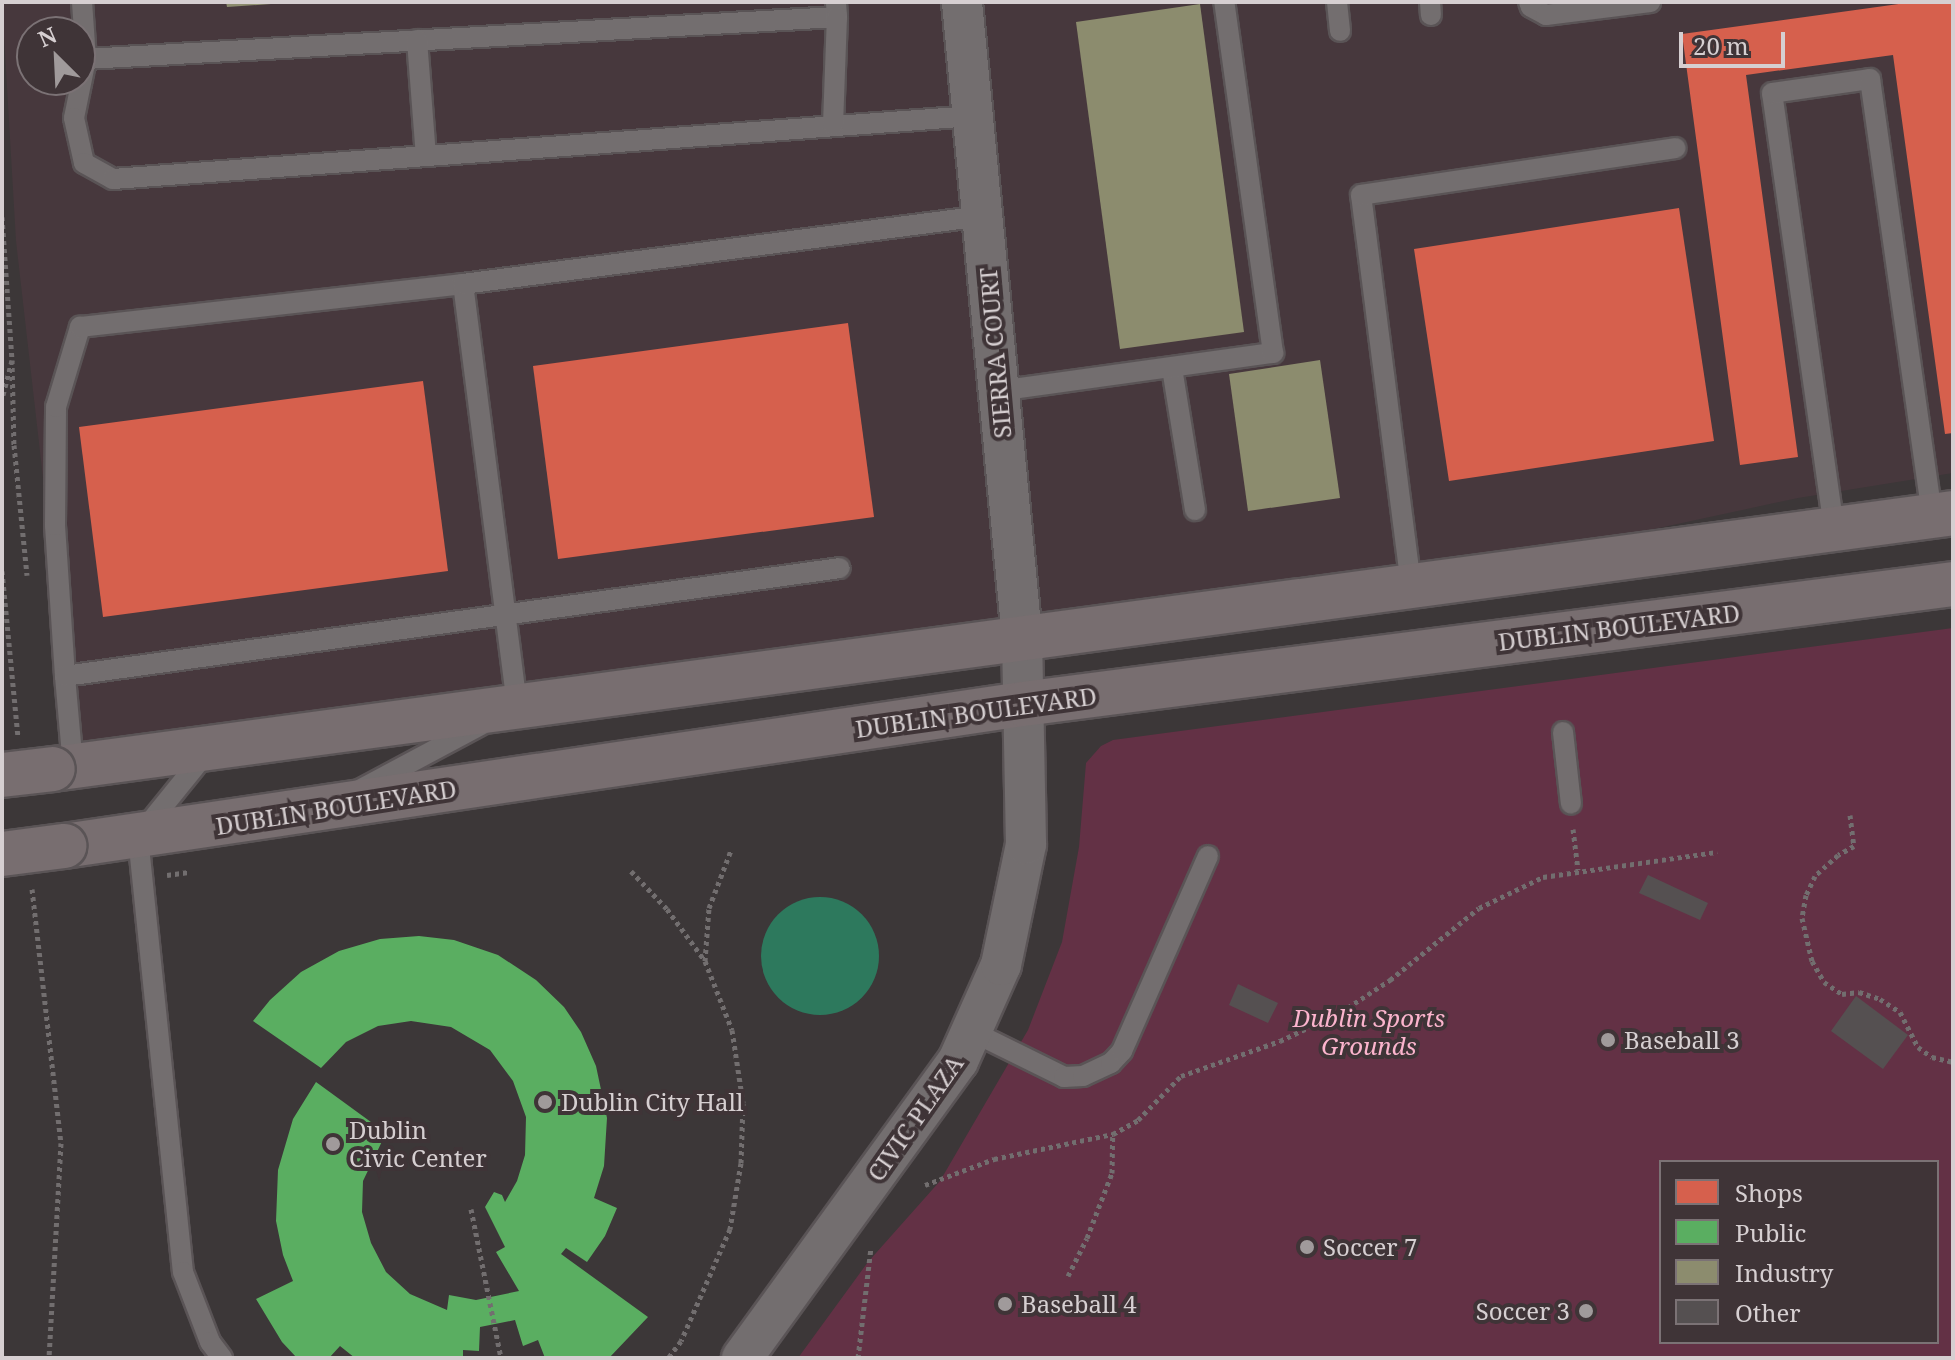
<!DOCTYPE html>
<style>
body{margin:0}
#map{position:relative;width:1955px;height:1360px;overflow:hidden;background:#3c3738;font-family:"Noto Serif",serif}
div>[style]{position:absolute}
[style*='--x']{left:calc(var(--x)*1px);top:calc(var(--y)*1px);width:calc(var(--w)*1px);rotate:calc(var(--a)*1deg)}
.built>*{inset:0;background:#47383d}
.green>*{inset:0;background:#633145}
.water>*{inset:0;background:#2d795d}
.round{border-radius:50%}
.shops>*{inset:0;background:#d6604d}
.public>*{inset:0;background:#5aae61}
.industry>*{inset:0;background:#8c8c6e}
.building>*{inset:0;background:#555051}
.path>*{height:5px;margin-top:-2.5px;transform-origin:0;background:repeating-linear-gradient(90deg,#726e6f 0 4px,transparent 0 8px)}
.roads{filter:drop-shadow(2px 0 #5a5456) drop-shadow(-2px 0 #5a5456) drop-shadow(0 2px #5a5456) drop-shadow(0 -2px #5a5456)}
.lane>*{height:20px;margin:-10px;padding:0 10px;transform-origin:10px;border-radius:10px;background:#736e6f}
.street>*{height:40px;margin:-20px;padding:0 20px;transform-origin:20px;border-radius:20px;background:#736e6f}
.primary>*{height:44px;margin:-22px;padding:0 22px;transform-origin:22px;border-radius:22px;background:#786e70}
.bridges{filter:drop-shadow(2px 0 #5a5456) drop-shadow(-2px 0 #5a5456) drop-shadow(0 2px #5a5456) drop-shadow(0 -2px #5a5456)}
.primary-bridge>*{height:44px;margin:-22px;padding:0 22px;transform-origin:22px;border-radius:22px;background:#786e70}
.dots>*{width:22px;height:22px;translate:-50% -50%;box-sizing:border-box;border:4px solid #3f3437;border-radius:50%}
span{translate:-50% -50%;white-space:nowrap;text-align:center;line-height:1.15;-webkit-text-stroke:8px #3f3437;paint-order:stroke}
.street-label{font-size:24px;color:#d6cfd1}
.park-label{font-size:24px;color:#fbb4cd;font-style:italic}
.poi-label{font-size:24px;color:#d6cfd1}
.left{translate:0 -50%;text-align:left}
.right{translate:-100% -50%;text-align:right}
.frame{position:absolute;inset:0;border:4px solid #d6cfd1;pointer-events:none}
.legend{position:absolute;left:1659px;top:1160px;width:280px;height:184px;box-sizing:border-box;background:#3f3437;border:2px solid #7b7275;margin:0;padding:10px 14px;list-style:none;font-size:24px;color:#d6cfd1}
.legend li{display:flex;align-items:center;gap:16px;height:40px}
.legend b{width:40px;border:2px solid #7b7275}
.north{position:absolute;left:16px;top:16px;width:80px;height:80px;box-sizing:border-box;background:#3f3437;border:2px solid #7b7275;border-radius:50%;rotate:336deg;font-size:22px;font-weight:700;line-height:32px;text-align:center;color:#d6cfd1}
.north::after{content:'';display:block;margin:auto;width:28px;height:36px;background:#a09a9b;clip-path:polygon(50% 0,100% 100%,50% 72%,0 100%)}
.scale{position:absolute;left:1679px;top:32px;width:106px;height:36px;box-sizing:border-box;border:4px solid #d6cfd1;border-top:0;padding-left:10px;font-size:24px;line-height:28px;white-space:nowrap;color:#d6cfd1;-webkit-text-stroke:6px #3f3437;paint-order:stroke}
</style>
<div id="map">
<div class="built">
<i style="clip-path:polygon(evenodd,2px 2px,1953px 2px,1953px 473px,1798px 498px,1356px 593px,92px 762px,70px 715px,16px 241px,2px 2px,32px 32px,80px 32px,80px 80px,32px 80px,32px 32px)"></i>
</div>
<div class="green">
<i style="clip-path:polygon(evenodd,1953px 628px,1953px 1358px,798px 1358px,868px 1262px,940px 1181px,1028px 1030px,1062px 942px,1079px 847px,1086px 763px,1101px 746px,1113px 740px,1953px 628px,1661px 1162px,1937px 1162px,1937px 1342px,1661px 1342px,1661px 1162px)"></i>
</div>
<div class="water">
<i class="round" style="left:761px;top:897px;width:118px;height:118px"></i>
</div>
<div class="shops">
<i style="clip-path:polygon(1913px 2px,1953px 2px,1953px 433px,1945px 434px,1893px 55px,1746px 75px,1798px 457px,1740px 465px,1682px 34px)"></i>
<i style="clip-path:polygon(1679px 208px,1714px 441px,1449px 481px,1414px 249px)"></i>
<i style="clip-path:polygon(848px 323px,874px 517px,558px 559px,533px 366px)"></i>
<i style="clip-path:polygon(423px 381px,448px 571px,103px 617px,79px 427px)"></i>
</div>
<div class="public">
<i style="clip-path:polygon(419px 936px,454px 940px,498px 955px,536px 980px,564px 1007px,581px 1032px,596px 1066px,607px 1118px,604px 1166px,594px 1198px,617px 1208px,605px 1236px,587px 1262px,566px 1248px,561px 1254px,648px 1317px,609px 1358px,545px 1358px,538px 1340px,523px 1346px,515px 1320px,480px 1327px,479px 1351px,463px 1350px,463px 1358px,355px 1358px,340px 1346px,329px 1358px,297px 1358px,282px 1342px,256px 1299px,293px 1281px,283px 1255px,276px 1221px,278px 1170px,293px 1119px,316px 1082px,386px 1133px,363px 1181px,362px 1212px,371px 1243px,386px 1272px,410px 1294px,447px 1310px,449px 1295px,476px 1300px,519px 1291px,496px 1252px,505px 1247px,485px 1207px,494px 1192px,502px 1195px,505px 1202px,517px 1181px,525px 1155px,526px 1117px,513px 1081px,490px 1050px,451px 1027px,411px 1021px,378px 1026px,346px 1042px,321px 1068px,253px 1021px,270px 1000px,301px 972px,339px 951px,380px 939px)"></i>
</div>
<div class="industry">
<i style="clip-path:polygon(226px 2px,271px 2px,271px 4px,227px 7px)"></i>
<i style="clip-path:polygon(1200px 4px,1244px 332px,1120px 349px,1076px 22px)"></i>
<i style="clip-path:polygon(1320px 360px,1340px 498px,1248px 511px,1229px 374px)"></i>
</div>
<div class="building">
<i style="clip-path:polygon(1648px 875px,1708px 903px,1700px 920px,1639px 893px)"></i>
<i style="clip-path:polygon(1238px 984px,1278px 1003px,1268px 1023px,1229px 1005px)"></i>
<i style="clip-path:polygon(1856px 996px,1908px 1035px,1883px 1069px,1831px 1031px)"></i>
</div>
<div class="path">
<i style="--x:2;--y:217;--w:143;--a:86"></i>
<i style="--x:12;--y:360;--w:40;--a:104.4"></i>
<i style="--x:12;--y:360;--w:85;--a:88.7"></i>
<i style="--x:14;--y:445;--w:131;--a:84.3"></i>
<i style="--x:2;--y:571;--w:166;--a:84.5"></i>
<i style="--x:1850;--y:815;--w:31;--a:83"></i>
<i style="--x:1854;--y:846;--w:18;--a:151"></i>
<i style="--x:1838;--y:855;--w:31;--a:138"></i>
<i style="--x:1815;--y:876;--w:21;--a:115"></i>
<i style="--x:1806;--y:895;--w:23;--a:100"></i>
<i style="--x:1802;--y:918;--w:44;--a:76.9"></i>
<i style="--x:1812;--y:961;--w:24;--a:60"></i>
<i style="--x:1824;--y:982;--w:22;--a:34"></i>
<i style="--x:1842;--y:994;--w:17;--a:-7"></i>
<i style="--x:1859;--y:992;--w:22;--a:18"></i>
<i style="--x:1880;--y:999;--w:24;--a:33"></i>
<i style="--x:1900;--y:1012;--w:39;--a:63"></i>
<i style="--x:1918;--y:1047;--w:17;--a:36"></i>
<i style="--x:1932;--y:1057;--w:22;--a:13"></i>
<i style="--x:1573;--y:829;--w:41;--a:83"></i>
<i style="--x:631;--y:871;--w:52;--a:46.5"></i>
<i style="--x:667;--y:909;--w:64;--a:53.8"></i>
<i style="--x:705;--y:961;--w:74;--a:68.6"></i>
<i style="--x:732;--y:1030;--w:74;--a:81.4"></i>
<i style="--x:743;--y:1103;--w:60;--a:91.9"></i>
<i style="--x:741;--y:1163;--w:67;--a:99.5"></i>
<i style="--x:730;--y:1229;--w:122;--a:113.6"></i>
<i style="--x:681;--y:1341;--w:21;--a:127"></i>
<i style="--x:167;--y:875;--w:22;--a:-8"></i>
<i style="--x:32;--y:889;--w:256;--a:83.5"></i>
<i style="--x:61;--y:1143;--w:215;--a:93.2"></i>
<i style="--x:705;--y:961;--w:53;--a:-85.7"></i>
<i style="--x:709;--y:908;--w:62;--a:-69.2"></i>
<i style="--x:925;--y:1185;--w:74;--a:-20.6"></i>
<i style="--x:994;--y:1159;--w:122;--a:-11.9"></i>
<i style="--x:1113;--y:1134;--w:29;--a:-29"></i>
<i style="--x:1138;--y:1120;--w:62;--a:-45.7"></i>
<i style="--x:1181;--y:1076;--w:105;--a:-19.5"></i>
<i style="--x:1280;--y:1041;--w:68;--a:-25.4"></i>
<i style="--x:1341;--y:1012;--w:59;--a:-33.1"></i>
<i style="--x:1390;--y:980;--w:114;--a:-39"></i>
<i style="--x:1479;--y:908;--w:71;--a:-25.8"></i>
<i style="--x:1543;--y:877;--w:176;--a:-8.2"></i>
<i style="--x:471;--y:1209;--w:152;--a:78.6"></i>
<i style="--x:1068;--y:1276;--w:42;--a:-63.4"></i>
<i style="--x:1087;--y:1238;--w:70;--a:-69"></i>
<i style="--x:1112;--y:1173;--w:39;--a:-89"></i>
<i style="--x:858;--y:1358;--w:111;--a:-83.3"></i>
</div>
<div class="roads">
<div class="lane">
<i style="--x:82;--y:2;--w:57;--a:86"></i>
<i style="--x:86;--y:59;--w:752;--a:-3.2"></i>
<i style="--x:837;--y:17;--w:15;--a:-94"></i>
<i style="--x:1337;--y:2;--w:29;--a:84"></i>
<i style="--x:1430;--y:2;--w:13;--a:86"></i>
<i style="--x:1529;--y:2;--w:5;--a:68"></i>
<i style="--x:1531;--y:7;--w:17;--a:28"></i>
<i style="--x:1546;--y:15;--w:105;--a:-7.1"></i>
<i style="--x:417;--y:40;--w:116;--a:85.6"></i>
<i style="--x:86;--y:59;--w:60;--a:101.5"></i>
<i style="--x:74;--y:118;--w:46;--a:77.5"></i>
<i style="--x:84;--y:163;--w:33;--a:29"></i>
<i style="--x:113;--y:179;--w:862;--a:-4.19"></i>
<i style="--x:833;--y:125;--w:108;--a:-87.9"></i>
<i style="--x:1172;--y:368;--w:144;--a:80.8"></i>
<i style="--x:998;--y:391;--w:278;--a:-7.9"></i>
<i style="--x:1273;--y:353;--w:354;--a:-97.9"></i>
<i style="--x:1834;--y:528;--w:439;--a:-98.1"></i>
<i style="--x:1772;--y:93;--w:99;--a:-8.1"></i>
<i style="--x:1870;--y:79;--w:440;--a:81.9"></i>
<i style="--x:1411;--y:585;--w:393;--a:-97.3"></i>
<i style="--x:1361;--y:195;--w:318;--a:-8.5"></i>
<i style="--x:65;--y:676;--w:151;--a:-93.8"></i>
<i style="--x:55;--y:525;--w:118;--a:-89.5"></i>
<i style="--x:56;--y:407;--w:84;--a:-73.3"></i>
<i style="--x:80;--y:327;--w:385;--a:-6.4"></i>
<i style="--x:513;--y:708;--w:5;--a:-37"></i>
<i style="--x:517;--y:705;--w:424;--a:-97.3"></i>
<i style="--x:463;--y:284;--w:523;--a:-7.46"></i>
<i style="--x:1563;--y:732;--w:72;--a:83.7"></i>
<i style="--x:206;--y:753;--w:108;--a:129"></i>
<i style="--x:138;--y:837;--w:437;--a:84.1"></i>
<i style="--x:183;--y:1272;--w:75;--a:68.9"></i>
<i style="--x:210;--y:1342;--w:20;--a:53"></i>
<i style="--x:73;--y:766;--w:90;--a:-95.1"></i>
<i style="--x:65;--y:676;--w:782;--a:-7.93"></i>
<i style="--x:361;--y:789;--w:136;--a:-28.1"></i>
<i style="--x:971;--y:1031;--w:104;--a:26.3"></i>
<i style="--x:1064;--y:1077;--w:19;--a:-3"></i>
<i style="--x:1083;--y:1076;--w:31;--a:-25"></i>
<i style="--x:1111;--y:1063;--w:16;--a:-47"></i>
<i style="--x:1122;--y:1051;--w:213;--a:-66.2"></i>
</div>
<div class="street">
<i style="--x:742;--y:1358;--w:367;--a:-54"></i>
<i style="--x:958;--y:1061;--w:105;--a:-65.9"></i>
<i style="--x:1001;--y:965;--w:124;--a:-78.3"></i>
<i style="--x:1026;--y:844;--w:207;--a:-91.1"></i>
<i style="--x:1022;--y:637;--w:638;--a:-95.4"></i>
</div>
<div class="primary">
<i style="--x:53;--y:769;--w:1917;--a:-7.67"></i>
<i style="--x:64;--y:846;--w:969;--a:-8.42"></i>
<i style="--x:1023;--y:704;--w:938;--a:-7.35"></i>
</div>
</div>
<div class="bridges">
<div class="primary-bridge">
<i style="--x:2;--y:775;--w:51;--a:-6.7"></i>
<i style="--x:2;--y:854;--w:63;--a:-7.4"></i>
</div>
</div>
<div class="dots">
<i style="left:1608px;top:1040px;background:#a09a9b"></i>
<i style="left:545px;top:1102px;background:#a09a9b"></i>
<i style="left:333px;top:1144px;background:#a09a9b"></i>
<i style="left:1307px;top:1247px;background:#a09a9b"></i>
<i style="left:1005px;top:1304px;background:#a09a9b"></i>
<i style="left:1586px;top:1311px;background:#a09a9b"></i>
</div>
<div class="street-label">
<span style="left:995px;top:353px;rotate:-95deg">SIERRA COURT</span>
<span style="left:1619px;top:627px;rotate:-7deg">DUBLIN BOULEVARD</span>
<span style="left:976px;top:712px;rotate:-8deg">DUBLIN BOULEVARD</span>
<span style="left:336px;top:807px;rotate:-9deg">DUBLIN BOULEVARD</span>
<span style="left:915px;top:1118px;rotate:-55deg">CIVIC PLAZA</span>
</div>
<div class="park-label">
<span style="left:1369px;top:1032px">Dublin Sports<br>Grounds</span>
</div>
<div class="poi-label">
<span class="left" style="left:1624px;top:1040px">Baseball 3</span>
<span class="left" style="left:561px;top:1102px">Dublin City Hall</span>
<span class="left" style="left:349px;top:1144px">Dublin<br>Civic Center</span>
<span class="left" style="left:1323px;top:1247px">Soccer 7</span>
<span class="left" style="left:1021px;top:1304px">Baseball 4</span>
<span class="right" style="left:1570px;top:1311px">Soccer 3</span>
</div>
<div class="frame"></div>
<ul class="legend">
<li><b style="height:22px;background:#d6604d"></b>Shops</li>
<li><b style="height:22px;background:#5aae61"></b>Public</li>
<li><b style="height:22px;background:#8c8c6e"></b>Industry</li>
<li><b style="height:22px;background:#555051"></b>Other</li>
</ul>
<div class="north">N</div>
<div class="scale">20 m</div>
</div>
